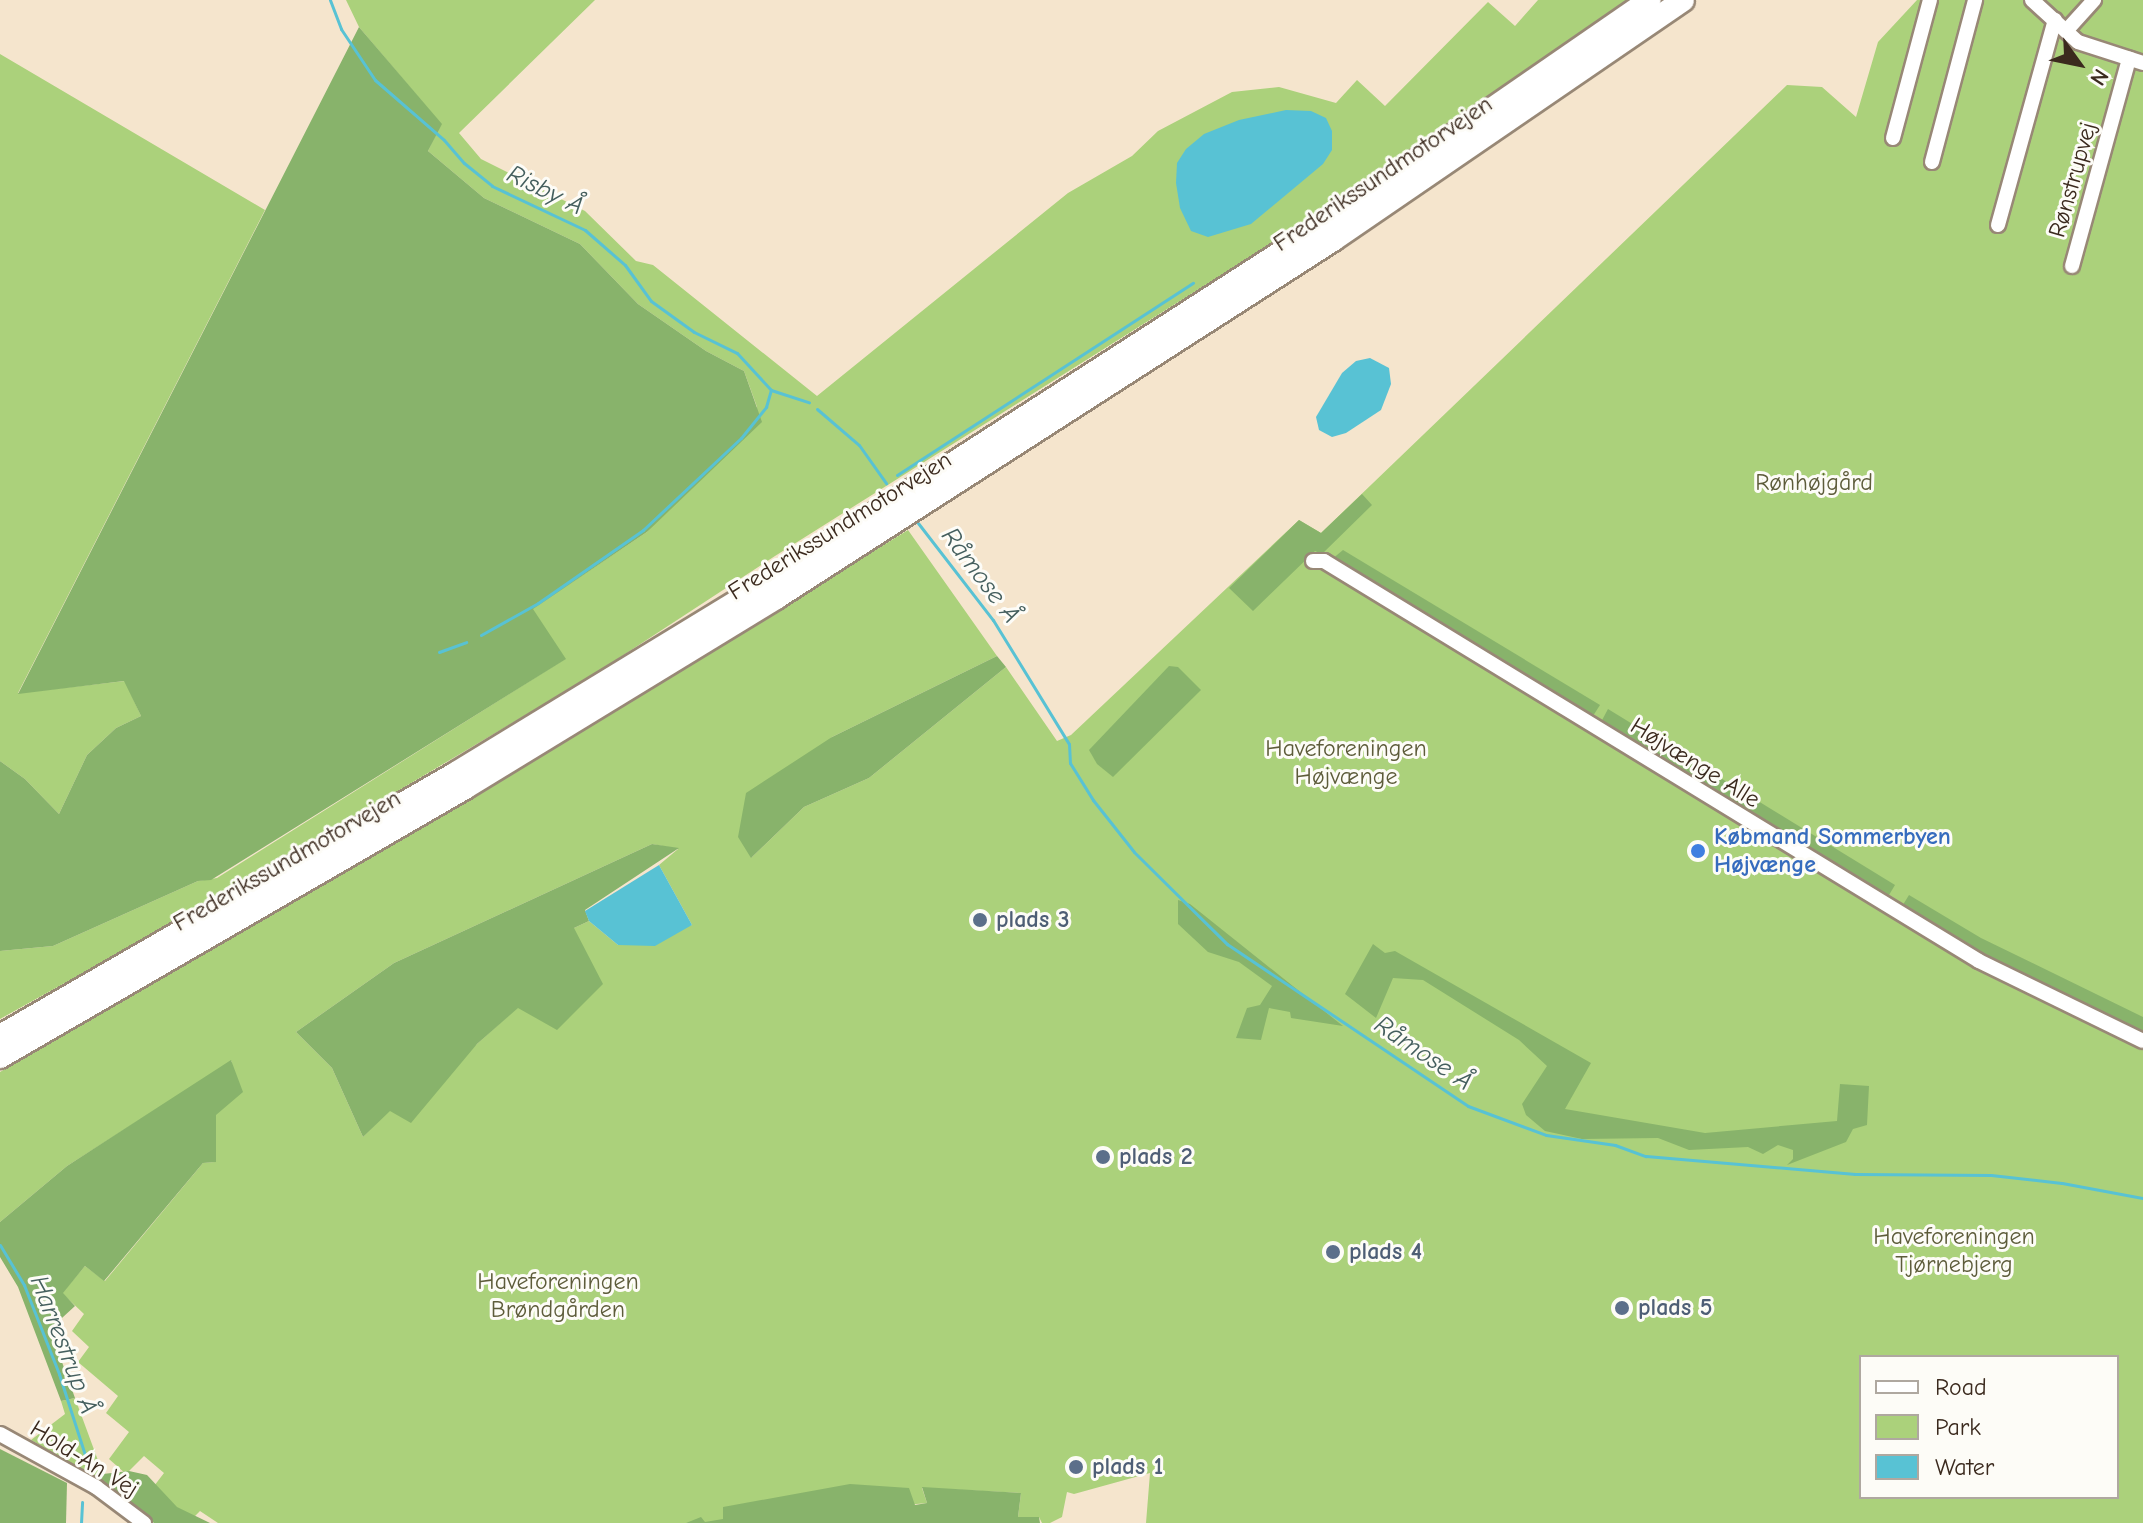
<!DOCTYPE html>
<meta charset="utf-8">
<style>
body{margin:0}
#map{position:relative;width:2143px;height:1523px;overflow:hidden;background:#f5e5cd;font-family:"Comic Neue",sans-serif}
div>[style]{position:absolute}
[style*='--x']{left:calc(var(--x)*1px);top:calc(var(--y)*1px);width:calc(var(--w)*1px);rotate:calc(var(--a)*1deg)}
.green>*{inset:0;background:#abd17b}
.forest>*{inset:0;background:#88b36b}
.water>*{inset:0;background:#58c2d4}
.stream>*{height:3px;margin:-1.5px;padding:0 1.5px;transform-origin:1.5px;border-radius:1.5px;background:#58c2d4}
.roads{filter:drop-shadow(2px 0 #988876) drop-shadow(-2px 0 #988876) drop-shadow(0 2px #988876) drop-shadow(0 -2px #988876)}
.minor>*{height:14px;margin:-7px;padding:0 7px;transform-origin:7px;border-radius:7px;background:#fff}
.highway>*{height:22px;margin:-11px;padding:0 11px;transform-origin:11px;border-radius:11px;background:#fff}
.dots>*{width:22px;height:22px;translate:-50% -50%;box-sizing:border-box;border:4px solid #fdfcf7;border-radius:50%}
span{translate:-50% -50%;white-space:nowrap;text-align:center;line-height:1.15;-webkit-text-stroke:6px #fdfcf7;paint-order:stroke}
.street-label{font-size:24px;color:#3b2a1e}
.park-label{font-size:24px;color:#5d5c3a}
.shop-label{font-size:24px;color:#366cbe;font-weight:700}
.left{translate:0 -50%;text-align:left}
.service-label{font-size:24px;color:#4e5e75;font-weight:700}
.water-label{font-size:26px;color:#455f5e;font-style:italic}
.legend{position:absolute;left:1859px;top:1355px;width:260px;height:144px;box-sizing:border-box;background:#fdfcf7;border:2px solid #afa8a0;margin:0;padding:10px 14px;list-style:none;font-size:24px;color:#3b2a1e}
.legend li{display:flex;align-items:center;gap:16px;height:40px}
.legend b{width:40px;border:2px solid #afa8a0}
.north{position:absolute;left:2039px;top:24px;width:80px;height:80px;-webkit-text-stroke:6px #fdfcf7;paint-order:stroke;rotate:123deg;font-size:22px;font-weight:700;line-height:32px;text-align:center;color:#3b2a1e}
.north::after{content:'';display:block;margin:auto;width:28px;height:36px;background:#3b2a1e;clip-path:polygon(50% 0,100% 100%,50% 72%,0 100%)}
</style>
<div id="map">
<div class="green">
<i style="clip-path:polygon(346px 0,595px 0,459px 133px,481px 159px,585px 211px,636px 261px,653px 265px,817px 396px,1068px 193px,1132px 156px,1158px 131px,1232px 92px,1279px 87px,1336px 103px,1357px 80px,1385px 106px,1488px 2px,1515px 26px,1538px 0,1631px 0,1388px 170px,775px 556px,596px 673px,223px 895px,0 1019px,0 951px,53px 946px,198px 881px,217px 878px,565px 659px,532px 609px,647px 532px,757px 407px,744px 371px,706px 351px,638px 304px,580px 244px,484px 198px,428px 151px,441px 124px,359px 27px)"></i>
<i style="clip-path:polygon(evenodd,1917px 0,2143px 0,2143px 1523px,1146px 1523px,1150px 1473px,1074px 1494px,1067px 1492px,1062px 1517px,1050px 1523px,1042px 1523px,1039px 1517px,1018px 1517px,1021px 1493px,922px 1488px,927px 1503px,717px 1523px,218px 1523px,200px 1511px,189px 1522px,151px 1490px,164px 1473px,144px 1456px,126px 1474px,109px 1459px,129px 1432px,106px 1413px,118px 1396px,78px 1362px,89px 1347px,72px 1331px,84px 1314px,62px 1293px,85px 1266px,105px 1281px,203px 1163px,215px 1162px,216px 1114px,232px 1061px,67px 1166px,0 1222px,0 1072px,523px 767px,908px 530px,997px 656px,832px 737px,751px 858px,804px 807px,869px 778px,1006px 667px,1057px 741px,1071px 735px,1299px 520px,1321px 533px,1787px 85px,1822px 87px,1856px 117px,1878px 42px,1917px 0,652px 844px,678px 849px,659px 865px,692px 925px,618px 945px,589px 921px,574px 928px,518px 1007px,477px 1044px,389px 1110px,363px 1137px,332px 1068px,296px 1032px,394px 963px,652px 844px,1917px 0,1861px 1357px,2117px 1357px,2117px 1497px,1861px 1497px,1861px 1357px)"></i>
<i style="clip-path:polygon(0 54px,265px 210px,18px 693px,125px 681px,141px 716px,116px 728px,87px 755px,59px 814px,25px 779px,0 761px)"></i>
<i style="clip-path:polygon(75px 1398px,103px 1474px,100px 1480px,31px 1440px,65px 1414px,61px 1401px)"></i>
</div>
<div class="forest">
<i style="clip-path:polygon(359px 27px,442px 124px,428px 151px,484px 198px,580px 244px,638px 304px,706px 351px,744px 371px,762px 422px,647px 532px,533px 609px,566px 659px,211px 880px,198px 881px,53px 946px,0 951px,0 761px,25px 779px,59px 814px,87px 755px,116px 728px,141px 716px,124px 681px,18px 694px)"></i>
<i style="clip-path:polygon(1362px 494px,1372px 505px,1322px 554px,1315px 551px,1253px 611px,1229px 588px,1299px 520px,1321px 533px)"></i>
<i style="clip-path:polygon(1343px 550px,1600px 705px,1591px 719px,1331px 560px)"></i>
<i style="clip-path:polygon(997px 656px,1006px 667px,869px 778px,804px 807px,751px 858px,738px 837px,746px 793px,832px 737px)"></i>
<i style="clip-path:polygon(1169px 666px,1178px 667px,1201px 690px,1113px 777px,1097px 764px,1089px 750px)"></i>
<i style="clip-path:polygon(1608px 709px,1895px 885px,1886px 900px,1600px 724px)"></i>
<i style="clip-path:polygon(652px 844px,679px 848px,585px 910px,589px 921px,574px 928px,603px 984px,557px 1030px,518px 1008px,477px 1044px,411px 1123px,390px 1111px,363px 1137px,332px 1068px,296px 1032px,394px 963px)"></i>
<i style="clip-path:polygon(1909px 895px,1981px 938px,2143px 1017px,2143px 1035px,1981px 957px,1901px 908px)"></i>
<i style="clip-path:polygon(1178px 900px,1190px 904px,1343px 1026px,1291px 1018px,1290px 1012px,1269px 1008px,1261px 1040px,1236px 1038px,1247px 1008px,1260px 1005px,1272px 986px,1239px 962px,1208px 952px,1178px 924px)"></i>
<i style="clip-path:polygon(1373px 944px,1385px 953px,1395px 951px,1591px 1063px,1565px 1109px,1705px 1133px,1837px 1121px,1840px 1084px,1869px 1086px,1867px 1125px,1853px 1129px,1846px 1142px,1787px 1165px,1793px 1159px,1793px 1150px,1778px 1145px,1763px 1154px,1748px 1147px,1689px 1150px,1658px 1138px,1582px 1139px,1545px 1131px,1526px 1115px,1522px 1104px,1547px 1066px,1519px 1040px,1423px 980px,1393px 978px,1376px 1018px,1345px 994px)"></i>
<i style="clip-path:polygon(231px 1060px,243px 1092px,216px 1115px,216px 1162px,203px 1163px,104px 1281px,85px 1266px,63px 1293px,75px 1306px,50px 1329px,75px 1398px,61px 1401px,18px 1287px,0 1257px,0 1222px,67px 1166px)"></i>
<i style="clip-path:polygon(0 1449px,67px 1483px,66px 1523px,0 1523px)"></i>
<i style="clip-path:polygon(129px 1471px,147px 1475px,177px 1507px,210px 1523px,154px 1523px,100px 1480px,103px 1474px)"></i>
<i style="clip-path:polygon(850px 1484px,909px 1488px,915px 1505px,927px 1503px,922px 1487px,1021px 1493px,1018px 1517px,1039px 1517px,1040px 1523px,686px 1523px,701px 1517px,705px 1522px,723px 1519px,723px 1507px)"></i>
</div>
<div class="water">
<i style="clip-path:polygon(1286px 110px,1311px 111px,1326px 118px,1332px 131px,1332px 150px,1323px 164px,1251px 224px,1208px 237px,1191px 231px,1180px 208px,1176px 183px,1177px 163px,1186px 149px,1204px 134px,1239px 120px)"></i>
<i style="clip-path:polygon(1370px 358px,1389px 368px,1391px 384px,1381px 410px,1346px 433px,1332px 437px,1319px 430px,1316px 417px,1342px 373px,1356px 361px)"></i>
<i style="clip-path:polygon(659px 865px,692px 925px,655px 946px,618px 945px,589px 921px,585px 911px)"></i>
</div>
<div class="stream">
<i style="--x:330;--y:0;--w:31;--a:69"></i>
<i style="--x:341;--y:29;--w:61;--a:56.3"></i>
<i style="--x:375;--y:80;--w:91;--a:41"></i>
<i style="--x:444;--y:140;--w:30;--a:49"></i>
<i style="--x:464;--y:163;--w:36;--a:39"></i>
<i style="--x:492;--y:186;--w:103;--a:25.3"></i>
<i style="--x:585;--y:230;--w:53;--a:41.2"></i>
<i style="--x:625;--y:265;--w:44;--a:54.2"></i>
<i style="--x:651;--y:301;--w:53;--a:35.8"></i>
<i style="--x:694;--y:332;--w:48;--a:26"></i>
<i style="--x:737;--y:353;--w:50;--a:47.4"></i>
<i style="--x:771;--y:390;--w:40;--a:18"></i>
<i style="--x:817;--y:409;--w:55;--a:40.6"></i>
<i style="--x:859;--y:445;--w:47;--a:54.6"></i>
<i style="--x:897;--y:475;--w:353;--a:-33"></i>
<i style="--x:918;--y:523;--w:123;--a:52.3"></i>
<i style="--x:993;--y:620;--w:145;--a:58.5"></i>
<i style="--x:1069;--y:744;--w:19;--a:87"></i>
<i style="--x:1070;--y:763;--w:44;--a:58.1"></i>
<i style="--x:1093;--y:800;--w:66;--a:51.7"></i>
<i style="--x:1134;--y:852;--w:131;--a:44.7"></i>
<i style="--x:1227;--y:944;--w:290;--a:33.9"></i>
<i style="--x:1468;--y:1106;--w:83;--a:20.4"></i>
<i style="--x:1546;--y:1135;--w:70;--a:8.2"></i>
<i style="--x:1615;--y:1145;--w:33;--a:20"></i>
<i style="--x:1646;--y:1156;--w:210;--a:4.9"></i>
<i style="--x:1855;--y:1174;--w:136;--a:0.4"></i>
<i style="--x:1991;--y:1175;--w:71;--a:6.4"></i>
<i style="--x:2062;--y:1183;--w:82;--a:10.5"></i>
<i style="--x:481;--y:635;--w:65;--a:-29.3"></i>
<i style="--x:538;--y:603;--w:128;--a:-34.8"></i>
<i style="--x:643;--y:530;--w:134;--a:-43.2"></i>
<i style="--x:741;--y:438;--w:40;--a:-51"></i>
<i style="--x:766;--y:407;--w:18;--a:-74"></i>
<i style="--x:439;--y:652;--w:29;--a:-20"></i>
<i style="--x:0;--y:1245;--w:47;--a:59"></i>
<i style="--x:24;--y:1285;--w:96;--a:68.5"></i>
<i style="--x:59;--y:1374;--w:91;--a:72.2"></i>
<i style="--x:81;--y:1523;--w:21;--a:-87"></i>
</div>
<div class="roads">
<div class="minor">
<i style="--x:2032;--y:0;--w:62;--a:42.4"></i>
<i style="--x:2078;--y:42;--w:68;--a:17.9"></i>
<i style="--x:2066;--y:31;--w:42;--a:-47.9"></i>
<i style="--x:1893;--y:138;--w:143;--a:-75"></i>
<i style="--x:1932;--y:162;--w:168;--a:-75.1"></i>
<i style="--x:1998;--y:225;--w:213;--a:-74.5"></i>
<i style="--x:2072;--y:266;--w:215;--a:-74.6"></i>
<i style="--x:1313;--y:561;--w:11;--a:0"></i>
<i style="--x:1324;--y:561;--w:767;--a:31.41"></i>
<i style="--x:1979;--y:961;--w:182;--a:26"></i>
<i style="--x:0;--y:1434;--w:110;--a:28.9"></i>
<i style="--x:96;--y:1487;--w:60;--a:36.9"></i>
</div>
<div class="highway">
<i style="--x:0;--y:1036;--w:526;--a:-29.97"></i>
<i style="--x:456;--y:773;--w:364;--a:-31.4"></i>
<i style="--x:767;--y:583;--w:660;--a:-32.75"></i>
<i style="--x:1322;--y:226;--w:398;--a:-34.6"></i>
<i style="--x:0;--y:1057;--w:537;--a:-30.05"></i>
<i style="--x:465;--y:788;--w:364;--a:-31.4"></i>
<i style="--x:776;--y:598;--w:662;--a:-32.73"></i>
<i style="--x:1333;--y:240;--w:424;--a:-34.4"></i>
</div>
</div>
<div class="dots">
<i style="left:1698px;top:851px;background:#3f7fe0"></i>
<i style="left:980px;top:920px;background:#5c6f8a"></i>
<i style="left:1103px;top:1157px;background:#5c6f8a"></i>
<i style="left:1333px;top:1252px;background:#5c6f8a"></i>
<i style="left:1622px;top:1308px;background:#5c6f8a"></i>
<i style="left:1076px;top:1467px;background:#5c6f8a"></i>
</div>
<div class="street-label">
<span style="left:1383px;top:174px;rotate:-34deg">Frederikssundmotorvejen</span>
<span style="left:2073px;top:180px;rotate:-74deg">Rønstrupvej</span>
<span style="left:840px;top:526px;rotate:-32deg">Frederikssundmotorvejen</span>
<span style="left:1695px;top:763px;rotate:32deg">Højvænge Alle</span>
<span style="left:287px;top:861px;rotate:-30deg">Frederikssundmotorvejen</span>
<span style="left:84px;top:1459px;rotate:32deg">Hold-An Vej</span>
</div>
<div class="park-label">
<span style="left:1814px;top:483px">Rønhøjgård</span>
<span style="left:1346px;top:763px">Haveforeningen<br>Højvænge</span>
<span style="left:1954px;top:1251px">Haveforeningen<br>Tjørnebjerg</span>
<span style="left:558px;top:1296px">Haveforeningen<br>Brøndgården</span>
</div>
<div class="shop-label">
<span class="left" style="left:1714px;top:851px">Købmand Sommerbyen<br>Højvænge</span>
</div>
<div class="service-label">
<span class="left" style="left:996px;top:920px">plads 3</span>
<span class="left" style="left:1119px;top:1157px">plads 2</span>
<span class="left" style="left:1349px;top:1252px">plads 4</span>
<span class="left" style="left:1638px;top:1308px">plads 5</span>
<span class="left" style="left:1092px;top:1467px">plads 1</span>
</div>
<div class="water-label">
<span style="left:545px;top:191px;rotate:26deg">Risby Å</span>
<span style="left:980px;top:576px;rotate:53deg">Råmose Å</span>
<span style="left:1423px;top:1054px;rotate:34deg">Råmose Å</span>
<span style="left:63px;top:1345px;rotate:69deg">Harrestrup Å</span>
</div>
<ul class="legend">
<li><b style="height:10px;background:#fff"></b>Road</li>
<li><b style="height:22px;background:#abd17b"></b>Park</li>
<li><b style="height:22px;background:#58c2d4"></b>Water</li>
</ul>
<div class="north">N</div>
</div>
